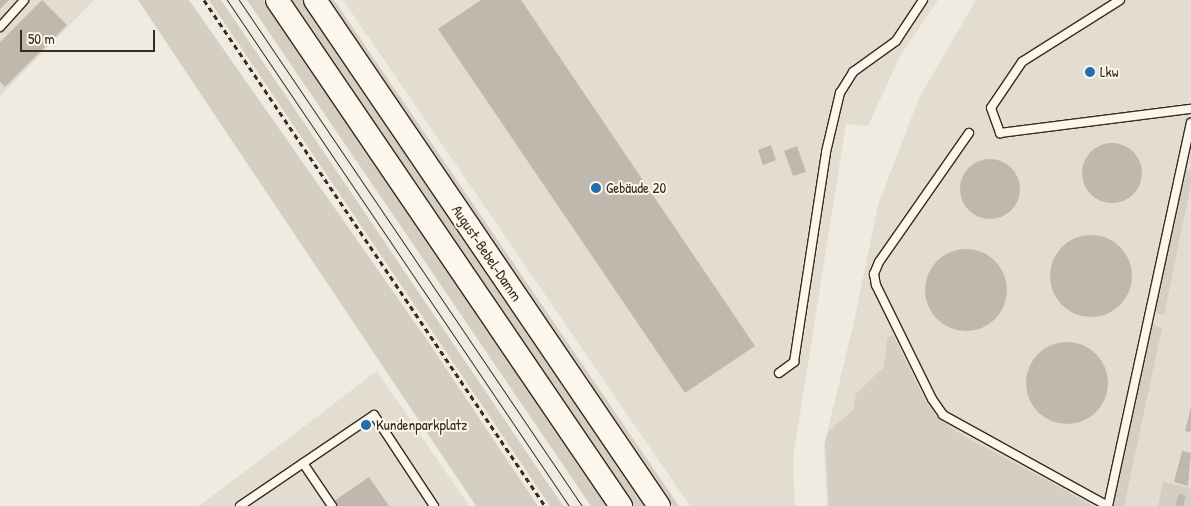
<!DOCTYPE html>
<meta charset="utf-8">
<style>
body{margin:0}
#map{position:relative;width:1191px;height:506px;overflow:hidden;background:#f0ebe0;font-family:"Patrick Hand",sans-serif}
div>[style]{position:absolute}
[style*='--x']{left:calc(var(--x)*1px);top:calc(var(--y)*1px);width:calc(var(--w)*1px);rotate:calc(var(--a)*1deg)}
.built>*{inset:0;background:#e2dcd1}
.green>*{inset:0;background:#d5cec3}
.building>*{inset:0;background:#c0b8ad}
.round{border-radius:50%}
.path>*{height:3px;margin-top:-1.5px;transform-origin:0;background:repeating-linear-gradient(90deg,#3b2a1e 0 5px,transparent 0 9px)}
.roads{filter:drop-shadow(1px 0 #3b2a1e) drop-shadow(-1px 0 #3b2a1e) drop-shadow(0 1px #3b2a1e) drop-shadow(0 -1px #3b2a1e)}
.lane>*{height:8px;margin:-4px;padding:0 4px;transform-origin:4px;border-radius:4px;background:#fbf7ec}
.secondary>*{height:22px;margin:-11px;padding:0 11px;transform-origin:11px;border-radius:11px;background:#fbf7ec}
.tram>*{height:1px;margin:-0.5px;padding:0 0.5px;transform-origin:0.5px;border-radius:0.5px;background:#3b2a1e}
.dots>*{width:14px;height:14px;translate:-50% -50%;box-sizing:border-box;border:2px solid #fbf7ec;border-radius:50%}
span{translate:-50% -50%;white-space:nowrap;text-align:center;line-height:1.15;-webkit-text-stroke:4px #fbf7ec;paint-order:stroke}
.poi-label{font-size:15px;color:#3b2a1e}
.left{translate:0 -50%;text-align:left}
.street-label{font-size:15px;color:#3b2a1e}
.scale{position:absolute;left:20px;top:30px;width:135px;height:22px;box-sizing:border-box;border:2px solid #3b2a1e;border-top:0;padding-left:6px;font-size:15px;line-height:18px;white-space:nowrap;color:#3b2a1e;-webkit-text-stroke:4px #fbf7ec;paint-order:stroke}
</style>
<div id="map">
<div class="built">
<i style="clip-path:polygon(0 0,94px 0,0 96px)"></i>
<i style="clip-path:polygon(343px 0,938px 0,900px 56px,868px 126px,846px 124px,793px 458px,795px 506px,690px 506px)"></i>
<i style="clip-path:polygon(976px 0,1191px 0,1191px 506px,827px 506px,824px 445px,854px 322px,878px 205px,919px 98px)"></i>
<i style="clip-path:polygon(377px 371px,469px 506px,199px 506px)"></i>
</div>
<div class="green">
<i style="clip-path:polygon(138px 0,189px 0,427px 340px,538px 506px,476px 506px)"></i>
<i style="clip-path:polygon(209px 0,221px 0,563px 506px,550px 506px)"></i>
<i style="clip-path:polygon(247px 0,263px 0,607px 506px,591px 506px)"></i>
<i style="clip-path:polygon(288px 0,304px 0,647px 506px,632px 506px)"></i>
<i style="clip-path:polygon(329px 0,334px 0,679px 506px,673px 506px)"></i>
<i style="clip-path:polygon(1184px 169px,1191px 171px,1191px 184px,1164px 315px,1155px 313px)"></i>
<i style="clip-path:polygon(1152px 324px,1162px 328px,1124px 506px,1113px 506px)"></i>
<i style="clip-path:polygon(893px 335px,925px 400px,938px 418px,957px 432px,1094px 506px,829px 506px,825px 443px,828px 432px,853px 410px,856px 394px,884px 367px,887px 338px)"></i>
<i style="clip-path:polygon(1163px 482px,1191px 488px,1191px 506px,1158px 506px)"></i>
</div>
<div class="building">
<i style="clip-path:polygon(0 0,9px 0,0 9px)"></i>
<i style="clip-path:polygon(42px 0,67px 25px,5px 87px,0 82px,0 42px)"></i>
<i style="clip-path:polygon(481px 0,521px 0,755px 346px,685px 393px,438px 29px)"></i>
<i class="round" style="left:1082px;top:143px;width:60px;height:60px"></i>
<i style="clip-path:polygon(771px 145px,776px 160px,763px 165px,758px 150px)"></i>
<i style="clip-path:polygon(797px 146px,806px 172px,793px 176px,784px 151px)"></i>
<i class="round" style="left:960px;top:159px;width:60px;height:60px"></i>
<i class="round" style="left:1050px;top:235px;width:82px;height:82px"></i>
<i class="round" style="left:925px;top:249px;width:82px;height:82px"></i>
<i class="round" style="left:1026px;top:342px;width:82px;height:82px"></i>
<i style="clip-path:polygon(1191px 407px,1191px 429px,1190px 432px,1185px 431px)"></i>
<i style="clip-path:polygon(1182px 451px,1191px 453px,1188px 486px,1174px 482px)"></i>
<i style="clip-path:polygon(369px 477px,389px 506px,327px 506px)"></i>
<i style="clip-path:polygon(1179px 494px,1186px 496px,1183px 506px,1175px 506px)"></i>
</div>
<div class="path">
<i style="--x:204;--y:0;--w:610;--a:56.02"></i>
</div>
<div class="roads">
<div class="lane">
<i style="--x:1120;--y:0;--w:116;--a:147.7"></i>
<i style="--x:1022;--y:62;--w:55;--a:124"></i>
<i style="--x:991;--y:108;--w:27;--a:70"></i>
<i style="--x:1000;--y:133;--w:193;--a:-7.2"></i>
<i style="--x:0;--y:27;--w:36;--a:-48"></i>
<i style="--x:969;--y:133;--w:157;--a:124.9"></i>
<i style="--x:879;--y:262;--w:13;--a:113"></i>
<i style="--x:874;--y:274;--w:11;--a:80"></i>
<i style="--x:876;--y:285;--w:127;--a:63.8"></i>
<i style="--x:932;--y:399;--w:19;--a:55"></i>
<i style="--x:943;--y:415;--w:188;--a:28.9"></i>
<i style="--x:779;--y:373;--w:19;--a:-36"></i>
<i style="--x:794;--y:362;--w:212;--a:-81.3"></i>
<i style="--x:826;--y:152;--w:61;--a:-76.7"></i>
<i style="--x:840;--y:93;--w:25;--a:-58"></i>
<i style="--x:853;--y:72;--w:53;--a:-35.8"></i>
<i style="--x:896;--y:41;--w:49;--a:-56.6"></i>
<i style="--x:303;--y:463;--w:52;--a:56"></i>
<i style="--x:240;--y:506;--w:162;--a:-34.2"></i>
<i style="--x:374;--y:415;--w:109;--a:56.6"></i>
<i style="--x:1108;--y:506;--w:392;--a:-77.8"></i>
</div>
<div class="secondary">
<i style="--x:277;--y:0;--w:612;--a:55.79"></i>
<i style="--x:315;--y:0;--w:612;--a:55.79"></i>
</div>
</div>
<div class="tram">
<i style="--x:227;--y:0;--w:611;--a:55.95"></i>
<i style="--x:239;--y:0;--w:611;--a:55.87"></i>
</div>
<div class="dots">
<i style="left:1090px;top:72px;background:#1f6fb2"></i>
<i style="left:596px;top:188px;background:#1f6fb2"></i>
<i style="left:366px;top:425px;background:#1f6fb2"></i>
</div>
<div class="poi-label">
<span class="left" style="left:1100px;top:72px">Lkw</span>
<span class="left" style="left:606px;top:188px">Gebäude 20</span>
<span class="left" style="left:376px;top:425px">Kundenparkplatz</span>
</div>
<div class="street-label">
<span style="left:487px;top:253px;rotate:56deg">August-Bebel-Damm</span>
</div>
<div class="scale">50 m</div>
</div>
